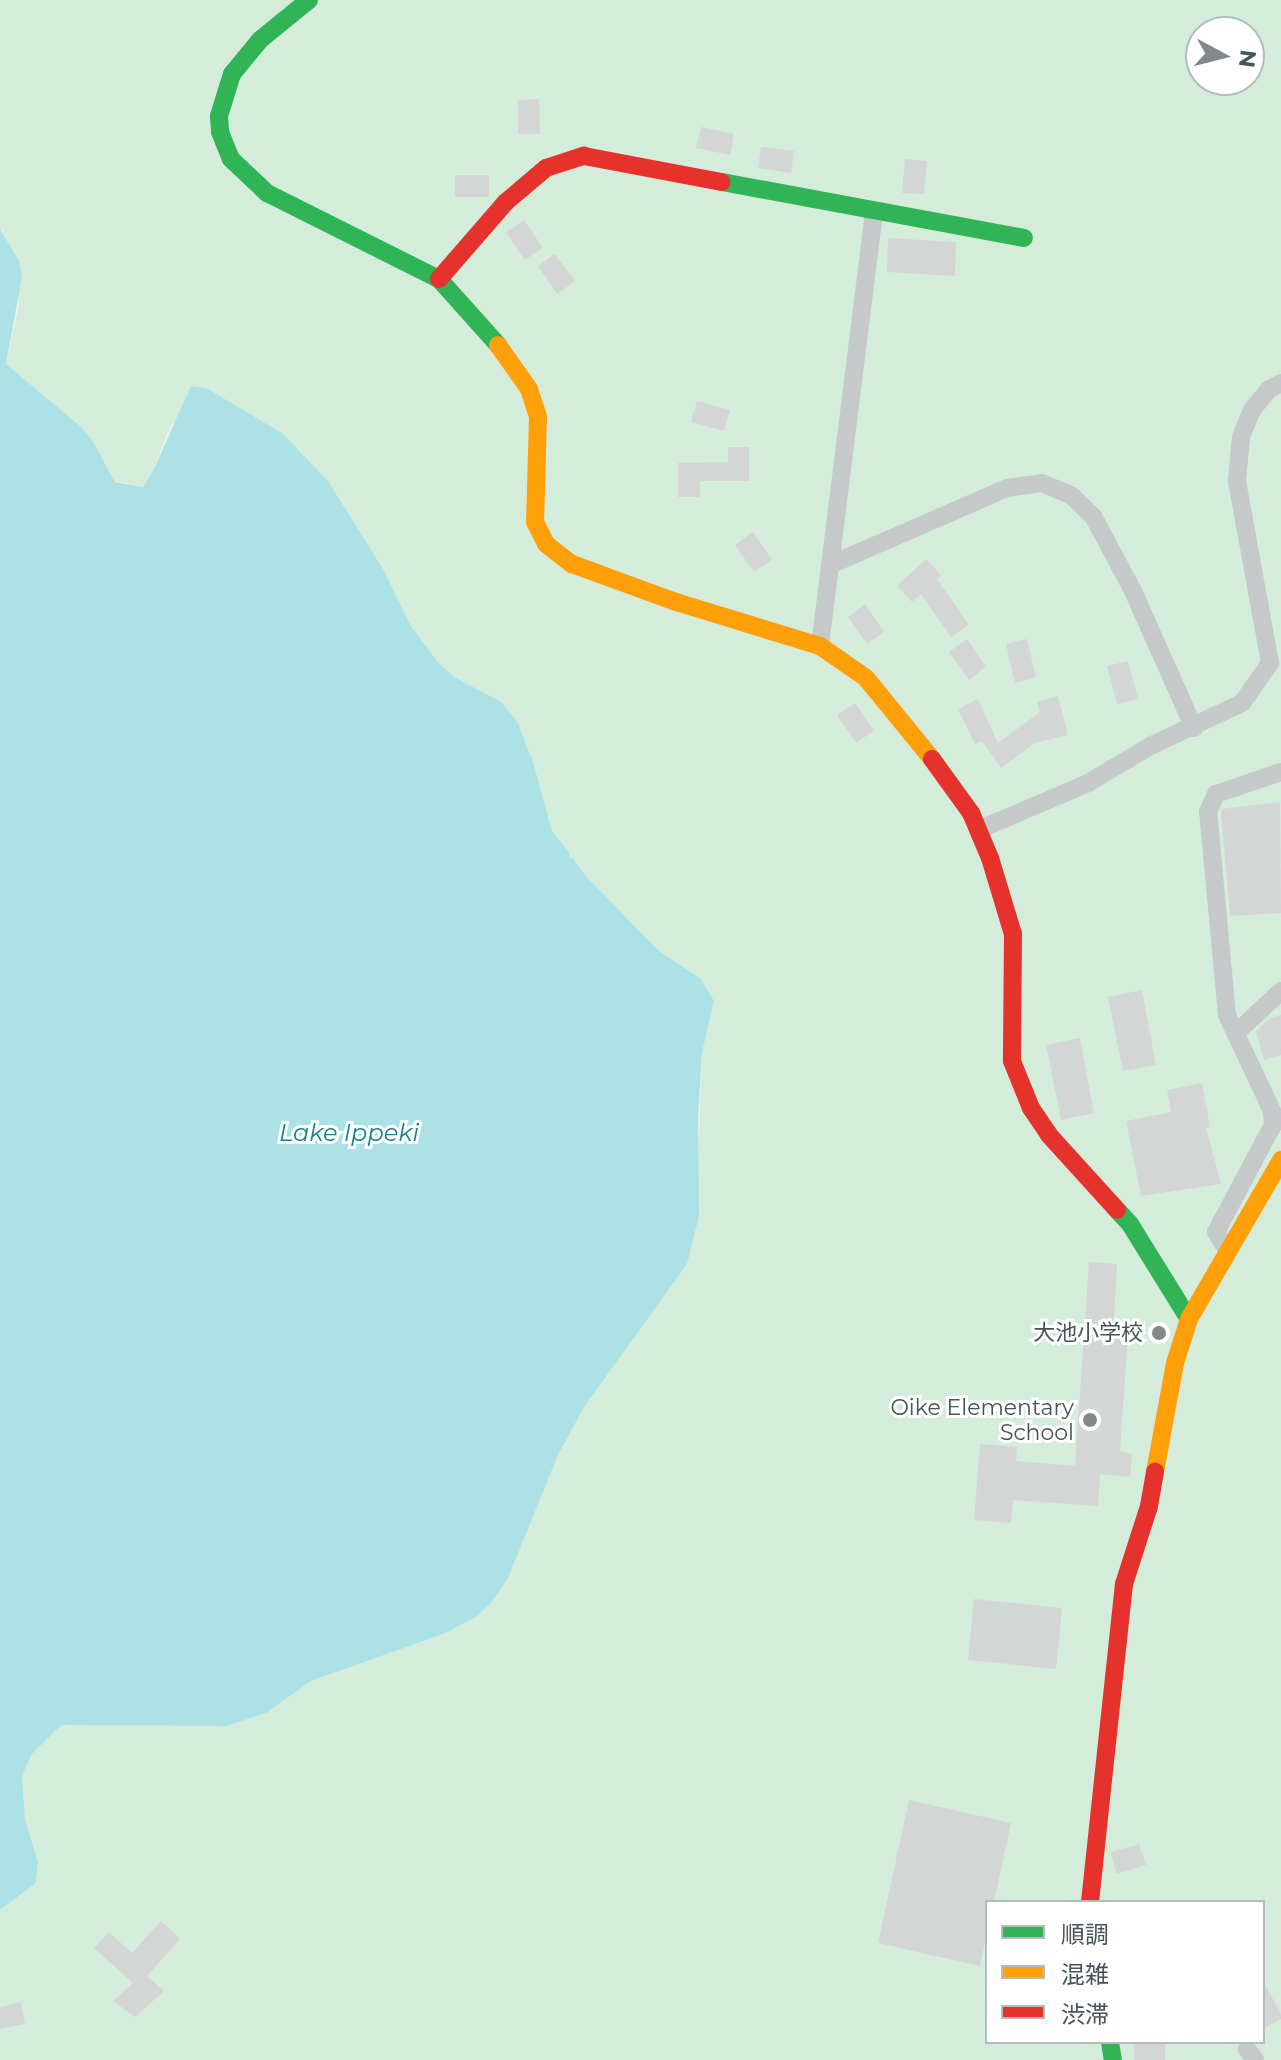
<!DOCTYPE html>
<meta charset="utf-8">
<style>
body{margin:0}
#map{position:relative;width:1281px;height:2060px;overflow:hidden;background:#eee;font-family:Montserrat,"Noto Sans JP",sans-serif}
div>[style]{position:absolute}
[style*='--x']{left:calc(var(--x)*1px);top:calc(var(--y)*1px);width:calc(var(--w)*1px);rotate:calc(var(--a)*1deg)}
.green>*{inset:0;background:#d4ecda}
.water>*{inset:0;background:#ace2e6}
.building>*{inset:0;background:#d4d6d6}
.street>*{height:18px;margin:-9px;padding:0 9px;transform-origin:9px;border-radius:9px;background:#c5c9ca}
.fast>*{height:18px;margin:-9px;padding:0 9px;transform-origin:9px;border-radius:9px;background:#30b455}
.slow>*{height:18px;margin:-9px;padding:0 9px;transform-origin:9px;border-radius:9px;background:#ff9f0a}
.jam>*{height:18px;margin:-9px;padding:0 9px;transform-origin:9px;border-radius:9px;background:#e5322d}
.dots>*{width:22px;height:22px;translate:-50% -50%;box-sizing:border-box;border:4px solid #fff;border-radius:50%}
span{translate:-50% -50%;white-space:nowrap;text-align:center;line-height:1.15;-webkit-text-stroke:6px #fff;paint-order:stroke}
.poi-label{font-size:22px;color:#475359}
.right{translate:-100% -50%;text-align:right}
.water-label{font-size:24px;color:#17838c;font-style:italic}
.legend{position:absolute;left:985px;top:1900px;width:280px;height:144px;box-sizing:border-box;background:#fff;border:2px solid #b5babd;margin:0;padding:10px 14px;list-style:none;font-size:24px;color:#475359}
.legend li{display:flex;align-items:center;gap:16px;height:40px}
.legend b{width:40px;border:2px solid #b5babd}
.north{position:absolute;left:1185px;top:16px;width:80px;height:80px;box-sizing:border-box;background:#fff;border:2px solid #b5babd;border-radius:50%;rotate:97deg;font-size:22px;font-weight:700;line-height:32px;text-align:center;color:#475359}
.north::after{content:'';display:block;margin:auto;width:28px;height:36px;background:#81898d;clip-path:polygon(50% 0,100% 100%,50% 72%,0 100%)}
</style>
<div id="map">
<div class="green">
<i style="clip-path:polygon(evenodd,0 0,1281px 0,1281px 2060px,0 2060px,0 1910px,36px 1883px,38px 1862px,25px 1819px,22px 1777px,31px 1755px,61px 1724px,226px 1726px,266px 1713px,311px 1681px,446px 1633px,477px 1616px,492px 1602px,508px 1578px,558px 1455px,584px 1407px,637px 1332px,699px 1140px,702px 1053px,714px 1001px,701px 979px,659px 951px,585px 875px,572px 857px,570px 860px,569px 852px,552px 831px,534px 765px,500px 701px,454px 677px,437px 661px,411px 626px,383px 569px,328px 481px,264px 424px,247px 412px,171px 424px,154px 469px,143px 487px,115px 481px,93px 441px,6px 364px,19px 306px,3px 231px,0 229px,0 0,1201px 32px,1249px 32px,1249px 80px,1201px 80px,1201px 32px,0 0,987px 1902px,1263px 1902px,1263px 2042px,987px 2042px,987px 1902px)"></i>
</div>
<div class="water">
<i style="clip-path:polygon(0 229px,19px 261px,22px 276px,6px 364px,80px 426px,93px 441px,115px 482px,143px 487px,154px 469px,191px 386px,206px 388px,282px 433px,328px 481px,383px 569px,411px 626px,437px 661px,454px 677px,500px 701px,517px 721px,534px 765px,552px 831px,569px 852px,570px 859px,572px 857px,585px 875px,659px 951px,701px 979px,714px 1001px,702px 1053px,698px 1117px,699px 1216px,687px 1264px,584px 1407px,558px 1455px,508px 1578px,492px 1602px,477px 1616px,446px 1633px,311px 1681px,266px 1713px,226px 1726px,61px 1725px,31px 1755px,22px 1777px,25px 1819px,38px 1862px,36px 1883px,0 1910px)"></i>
</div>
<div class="building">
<i style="clip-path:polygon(539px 99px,540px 134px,518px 134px,518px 100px)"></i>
<i style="clip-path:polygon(701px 127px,734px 134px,730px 155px,696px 148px)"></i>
<i style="clip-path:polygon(761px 147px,794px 151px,791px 173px,758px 168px)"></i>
<i style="clip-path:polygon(905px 159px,927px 161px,924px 194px,902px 193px)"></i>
<i style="clip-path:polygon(455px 175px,489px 175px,489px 197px,455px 197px)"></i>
<i style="clip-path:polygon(524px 220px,543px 248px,525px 260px,506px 232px)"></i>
<i style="clip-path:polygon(888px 238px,956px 242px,955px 276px,887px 272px)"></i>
<i style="clip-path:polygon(555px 254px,575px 281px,557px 294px,538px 266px)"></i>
<i style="clip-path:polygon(697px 401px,730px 410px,724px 431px,691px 422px)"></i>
<i style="clip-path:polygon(728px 447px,749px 447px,749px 481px,700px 481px,700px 497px,678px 497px,678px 463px,728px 462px)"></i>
<i style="clip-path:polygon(753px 532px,772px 560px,754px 572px,735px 545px)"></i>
<i style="clip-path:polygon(926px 559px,941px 575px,937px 579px,969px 625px,951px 637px,921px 594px,912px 602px,897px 586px)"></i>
<i style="clip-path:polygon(865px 604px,884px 632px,867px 644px,848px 617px)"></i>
<i style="clip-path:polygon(967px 639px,986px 667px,969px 680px,949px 652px)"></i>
<i style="clip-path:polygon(1027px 639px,1036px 677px,1015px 683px,1006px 644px)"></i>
<i style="clip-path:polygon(1128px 661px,1138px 699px,1117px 704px,1107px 666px)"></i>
<i style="clip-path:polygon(1058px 696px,1068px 735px,1035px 743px,1001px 768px,982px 741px,975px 744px,958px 709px,978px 699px,998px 743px,1040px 712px,1037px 702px)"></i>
<i style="clip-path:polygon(855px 703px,874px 731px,856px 743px,837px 715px)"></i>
<i style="clip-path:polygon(1280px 802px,1281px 913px,1230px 916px,1221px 813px,1222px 809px)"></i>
<i style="clip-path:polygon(1142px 990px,1156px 1065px,1123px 1071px,1108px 997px)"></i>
<i style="clip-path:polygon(1281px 1015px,1281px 1055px,1264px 1060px,1256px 1031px,1270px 1018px)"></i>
<i style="clip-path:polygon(1080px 1038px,1094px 1113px,1061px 1120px,1046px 1045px)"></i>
<i style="clip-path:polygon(1202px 1083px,1210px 1127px,1206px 1128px,1221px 1184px,1141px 1196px,1126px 1121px,1171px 1112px,1167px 1090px)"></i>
<i style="clip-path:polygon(1089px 1262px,1117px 1264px,1113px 1335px,1128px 1336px,1120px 1450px,1132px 1455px,1130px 1477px,1100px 1474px,1098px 1506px,1013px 1500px,1011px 1523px,974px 1520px,980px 1444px,1017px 1447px,1016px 1461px,1075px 1466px)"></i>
<i style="clip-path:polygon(974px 1599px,1062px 1608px,1056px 1669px,968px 1660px)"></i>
<i style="clip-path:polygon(909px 1800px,1011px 1823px,994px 1902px,987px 1902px,987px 1932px,980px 1966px,878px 1943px)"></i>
<i style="clip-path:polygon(1139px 1844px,1146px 1865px,1116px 1874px,1111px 1852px)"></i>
<i style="clip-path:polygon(161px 1921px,180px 1939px,147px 1976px,164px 1991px,135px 2017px,113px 2001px,133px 1983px,94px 1948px,109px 1932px,132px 1953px)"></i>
<i style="clip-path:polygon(1263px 1981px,1281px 2014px,1281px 2019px,1263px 2029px)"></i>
<i style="clip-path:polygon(21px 2002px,25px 2024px,0 2029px,0 2007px)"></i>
<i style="clip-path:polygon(1134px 2042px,1165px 2042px,1165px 2060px,1134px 2060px)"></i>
</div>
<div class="street">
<i style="--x:830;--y:565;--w:193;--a:-23.5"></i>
<i style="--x:1007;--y:488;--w:35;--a:-8"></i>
<i style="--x:1042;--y:483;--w:33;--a:23"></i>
<i style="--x:1072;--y:496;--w:29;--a:44"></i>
<i style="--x:1093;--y:516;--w:85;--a:61.9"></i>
<i style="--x:1133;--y:591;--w:150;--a:66"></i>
<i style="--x:820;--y:646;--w:438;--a:-82.9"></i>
<i style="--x:978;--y:830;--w:120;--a:-23.1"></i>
<i style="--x:1088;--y:783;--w:74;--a:-30.7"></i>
<i style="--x:1152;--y:745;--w:99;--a:-25"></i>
<i style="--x:1242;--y:703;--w:49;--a:-55"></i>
<i style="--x:1270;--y:663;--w:185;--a:-100.3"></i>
<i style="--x:1237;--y:481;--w:44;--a:-84.8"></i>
<i style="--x:1241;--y:437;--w:29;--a:-68"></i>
<i style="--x:1252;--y:410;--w:26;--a:-51"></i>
<i style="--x:1268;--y:390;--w:15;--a:-28"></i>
<i style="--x:1236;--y:1033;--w:62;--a:-43"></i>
<i style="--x:1227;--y:1250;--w:21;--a:-121"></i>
<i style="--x:1216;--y:1232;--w:121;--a:-62"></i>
<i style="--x:1273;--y:1125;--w:14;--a:-94"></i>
<i style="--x:1272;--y:1111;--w:106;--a:-115.1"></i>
<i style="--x:1227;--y:1015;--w:204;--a:-95.3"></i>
<i style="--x:1208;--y:812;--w:20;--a:-66"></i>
<i style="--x:1216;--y:794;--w:69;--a:-18.7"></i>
<i style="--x:1247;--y:2049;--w:14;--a:54"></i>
</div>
<div class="fast">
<i style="--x:309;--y:0;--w:63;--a:140.8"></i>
<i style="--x:260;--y:40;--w:44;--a:129.5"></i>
<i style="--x:232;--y:74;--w:44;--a:107.2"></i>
<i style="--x:219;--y:116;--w:16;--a:86"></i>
<i style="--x:220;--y:132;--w:29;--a:68"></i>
<i style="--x:231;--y:159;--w:50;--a:43.4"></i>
<i style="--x:267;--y:193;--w:192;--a:26.6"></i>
<i style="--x:439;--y:279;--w:89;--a:48.2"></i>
<i style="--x:722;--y:182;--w:307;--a:10.5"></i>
<i style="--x:1117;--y:1210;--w:19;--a:47"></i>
<i style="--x:1130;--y:1224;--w:112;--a:58.2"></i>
<i style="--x:1110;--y:2042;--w:18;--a:81"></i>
</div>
<div class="slow">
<i style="--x:498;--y:345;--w:54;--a:54.8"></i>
<i style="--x:529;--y:389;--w:29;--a:72"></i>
<i style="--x:538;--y:417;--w:105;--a:91.6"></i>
<i style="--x:535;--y:522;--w:25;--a:63"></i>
<i style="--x:546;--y:544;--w:33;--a:38"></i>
<i style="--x:572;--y:564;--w:111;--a:20.1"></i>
<i style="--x:676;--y:602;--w:151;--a:17"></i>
<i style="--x:820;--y:646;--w:56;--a:34.8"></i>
<i style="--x:866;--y:678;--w:104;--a:50.8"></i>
<i style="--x:1155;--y:1472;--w:111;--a:-79.6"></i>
<i style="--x:1175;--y:1363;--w:46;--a:-72.3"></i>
<i style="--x:1189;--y:1319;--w:184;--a:-59.9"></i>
</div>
<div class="jam">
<i style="--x:439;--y:279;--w:102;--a:-49"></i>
<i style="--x:506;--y:202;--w:52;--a:-40.4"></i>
<i style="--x:546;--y:168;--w:40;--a:-18"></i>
<i style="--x:584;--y:156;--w:140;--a:10.7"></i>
<i style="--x:932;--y:759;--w:67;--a:54.2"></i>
<i style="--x:971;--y:813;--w:49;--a:67.1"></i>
<i style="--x:990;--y:858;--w:79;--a:73.2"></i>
<i style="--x:1013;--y:934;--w:127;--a:90.5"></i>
<i style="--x:1012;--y:1061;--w:51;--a:68"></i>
<i style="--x:1031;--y:1108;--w:32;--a:56"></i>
<i style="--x:1049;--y:1135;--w:101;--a:47.8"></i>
<i style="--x:1090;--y:1902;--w:320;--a:-83.9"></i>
<i style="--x:1124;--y:1584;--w:82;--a:-72.2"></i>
<i style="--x:1149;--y:1506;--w:35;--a:-80"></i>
</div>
<div class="dots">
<i style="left:1159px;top:1333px;background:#81898d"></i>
<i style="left:1090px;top:1420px;background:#81898d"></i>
</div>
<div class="poi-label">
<span class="right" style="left:1143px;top:1333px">大池小学校</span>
<span class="right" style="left:1074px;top:1420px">Oike Elementary<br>School</span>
</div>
<div class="water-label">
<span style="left:349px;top:1133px">Lake Ippeki</span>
</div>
<ul class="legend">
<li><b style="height:10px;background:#30b455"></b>順調</li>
<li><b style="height:10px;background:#ff9f0a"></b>混雑</li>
<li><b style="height:10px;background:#e5322d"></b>渋滞</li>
</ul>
<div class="north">N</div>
</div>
